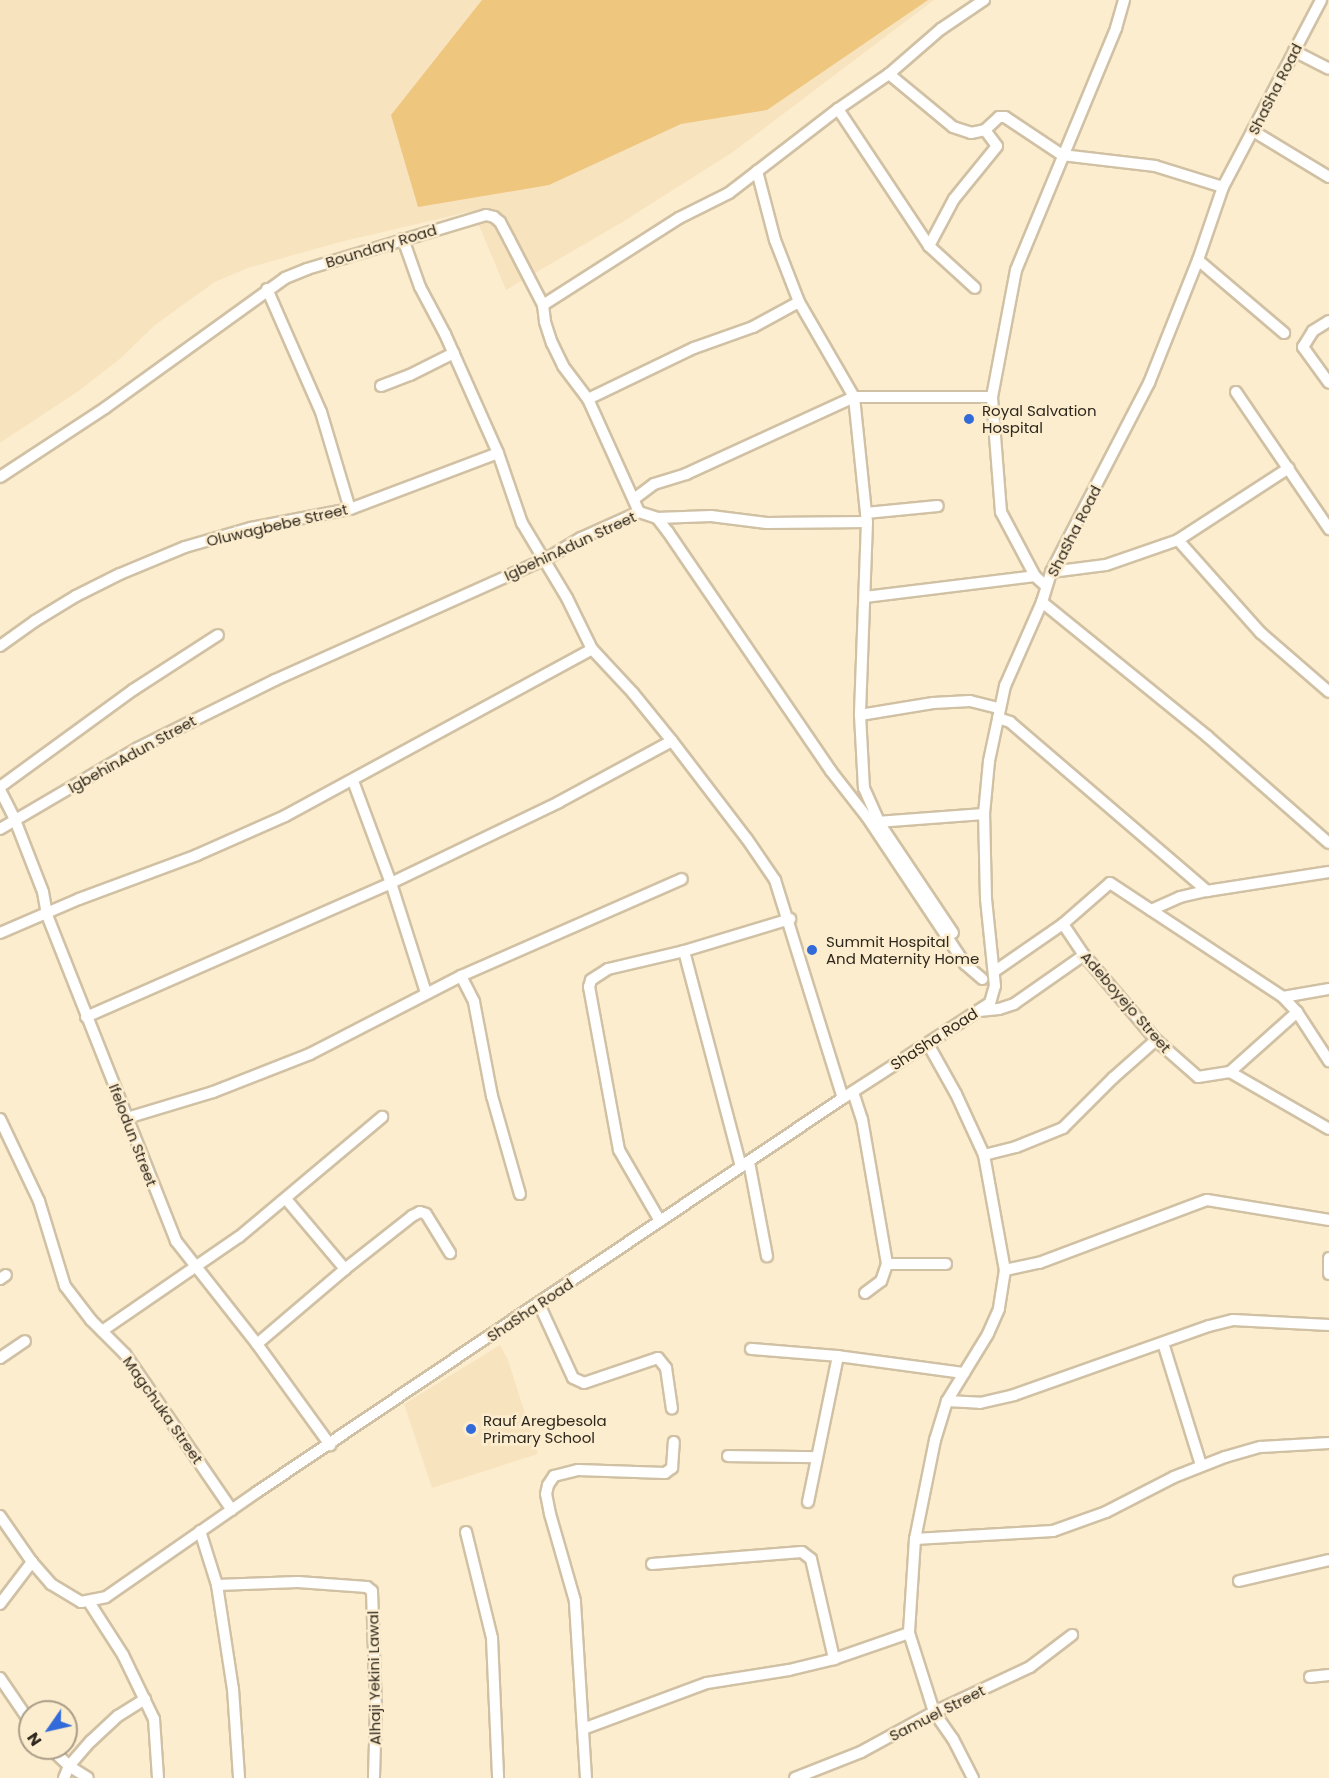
<!DOCTYPE html>
<style>
body{margin:0}
#map{position:relative;width:1329px;height:1778px;overflow:hidden;background:#fdedcf;font-family:Poppins,sans-serif}
div>[style]{position:absolute}
[style*='--x']{left:calc(var(--x)*1px);top:calc(var(--y)*1px);width:calc(var(--w)*1px);rotate:calc(var(--a)*1deg)}
.built>*{inset:0;background:#f8e3bf}
.green>*{inset:0;background:#eec67e}
.roads{filter:drop-shadow(2px 0 #d1c1a4) drop-shadow(-2px 0 #d1c1a4) drop-shadow(0 2px #d1c1a4) drop-shadow(0 -2px #d1c1a4)}
.minor>*{height:10px;margin:-5px;padding:0 5px;transform-origin:5px;border-radius:5px;background:#fff}
.dots>*{width:16px;height:16px;translate:-50% -50%;box-sizing:border-box;border:3px solid #fdedcf;border-radius:50%}
span{translate:-50% -50%;white-space:nowrap;text-align:center;line-height:1.15;-webkit-text-stroke:5px #fdedcf;paint-order:stroke}
.street-label{font-size:15px;color:#2e281d}
.poi-label{font-size:15px;color:#2e281d}
.left{translate:0 -50%;text-align:left}
.north{position:absolute;left:18px;top:1700px;width:60px;height:60px;box-sizing:border-box;background:#fdedcf;border:2px solid #aa9e88;border-radius:50%;rotate:236deg;font-size:16px;font-weight:700;line-height:24px;text-align:center;color:#2e281d}
.north::after{content:'';display:block;margin:auto;width:21px;height:27px;background:#326bd9;clip-path:polygon(50% 0,100% 100%,50% 72%,0 100%)}
</style>
<div id="map">
<div class="built">
<i style="clip-path:polygon(0 0,934px 0,733px 152px,621px 223px,506px 290px,473px 211px,340px 242px,248px 268px,215px 282px,155px 325px,121px 358px,80px 390px,0 443px)"></i>
<i style="clip-path:polygon(500px 1345px,508px 1360px,538px 1454px,432px 1488px,404px 1404px)"></i>
</div>
<div class="green">
<i style="clip-path:polygon(482px 0,928px 0,767px 110px,681px 124px,549px 185px,418px 207px,391px 115px)"></i>
</div>
<div class="roads">
<div class="minor">
<i style="--x:1294;--y:51;--w:39;--a:27"></i>
<i style="--x:889;--y:74;--w:83;--a:39.6"></i>
<i style="--x:953;--y:127;--w:19;--a:18"></i>
<i style="--x:971;--y:133;--w:14;--a:-12"></i>
<i style="--x:985;--y:130;--w:19;--a:-43"></i>
<i style="--x:999;--y:117;--w:6;--a:0"></i>
<i style="--x:1005;--y:117;--w:69;--a:33.7"></i>
<i style="--x:1062;--y:155;--w:94;--a:6.7"></i>
<i style="--x:1155;--y:166;--w:71;--a:17.2"></i>
<i style="--x:838;--y:109;--w:164;--a:56.4"></i>
<i style="--x:929;--y:246;--w:62;--a:42.4"></i>
<i style="--x:1253;--y:131;--w:89;--a:31.2"></i>
<i style="--x:757;--y:171;--w:71;--a:75.4"></i>
<i style="--x:775;--y:240;--w:66;--a:68.8"></i>
<i style="--x:799;--y:302;--w:110;--a:59.9"></i>
<i style="--x:854;--y:397;--w:126;--a:84.1"></i>
<i style="--x:867;--y:522;--w:193;--a:92.1"></i>
<i style="--x:860;--y:715;--w:73;--a:86.9"></i>
<i style="--x:864;--y:788;--w:39;--a:66"></i>
<i style="--x:880;--y:824;--w:131;--a:56.2"></i>
<i style="--x:403;--y:239;--w:51;--a:70.5"></i>
<i style="--x:420;--y:287;--w:53;--a:62"></i>
<i style="--x:445;--y:334;--w:130;--a:66"></i>
<i style="--x:498;--y:453;--w:74;--a:71.1"></i>
<i style="--x:522;--y:523;--w:87;--a:59"></i>
<i style="--x:567;--y:598;--w:57;--a:63.9"></i>
<i style="--x:592;--y:649;--w:60;--a:47"></i>
<i style="--x:633;--y:693;--w:62;--a:50.9"></i>
<i style="--x:672;--y:741;--w:123;--a:52.6"></i>
<i style="--x:747;--y:839;--w:50;--a:55.7"></i>
<i style="--x:775;--y:880;--w:228;--a:72.7"></i>
<i style="--x:929;--y:246;--w:53;--a:-62"></i>
<i style="--x:954;--y:199;--w:68;--a:-50.9"></i>
<i style="--x:997;--y:146;--w:20;--a:-127"></i>
<i style="--x:1198;--y:260;--w:113;--a:40.3"></i>
<i style="--x:267;--y:289;--w:134;--a:66.3"></i>
<i style="--x:321;--y:412;--w:101;--a:73.4"></i>
<i style="--x:543;--y:305;--w:161;--a:-32.6"></i>
<i style="--x:679;--y:218;--w:56;--a:-26.6"></i>
<i style="--x:729;--y:193;--w:138;--a:-37.6"></i>
<i style="--x:838;--y:109;--w:62;--a:-34.5"></i>
<i style="--x:889;--y:74;--w:69;--a:-40.9"></i>
<i style="--x:941;--y:29;--w:52;--a:-34"></i>
<i style="--x:1329;--y:321;--w:19;--a:148"></i>
<i style="--x:1313;--y:331;--w:19;--a:122"></i>
<i style="--x:1303;--y:347;--w:44;--a:54.2"></i>
<i style="--x:381;--y:386;--w:31;--a:-21"></i>
<i style="--x:410;--y:375;--w:49;--a:-26.6"></i>
<i style="--x:1236;--y:392;--w:166;--a:55.8"></i>
<i style="--x:588;--y:399;--w:118;--a:-25.7"></i>
<i style="--x:694;--y:348;--w:63;--a:-19.6"></i>
<i style="--x:753;--y:327;--w:52;--a:-28.5"></i>
<i style="--x:0;--y:477;--w:126;--a:-33.3"></i>
<i style="--x:105;--y:408;--w:222;--a:-35.8"></i>
<i style="--x:285;--y:278;--w:24;--a:-22"></i>
<i style="--x:307;--y:269;--w:187;--a:-16.8"></i>
<i style="--x:486;--y:215;--w:8;--a:14"></i>
<i style="--x:494;--y:217;--w:8;--a:40"></i>
<i style="--x:500;--y:222;--w:19;--a:62"></i>
<i style="--x:509;--y:239;--w:74;--a:62.7"></i>
<i style="--x:543;--y:305;--w:17;--a:83"></i>
<i style="--x:545;--y:322;--w:22;--a:72"></i>
<i style="--x:552;--y:343;--w:25;--a:64"></i>
<i style="--x:563;--y:366;--w:41;--a:52.9"></i>
<i style="--x:588;--y:399;--w:124;--a:65.7"></i>
<i style="--x:634;--y:499;--w:25;--a:-37"></i>
<i style="--x:654;--y:484;--w:34;--a:-17"></i>
<i style="--x:686;--y:474;--w:185;--a:-24.6"></i>
<i style="--x:854;--y:397;--w:138;--a:0"></i>
<i style="--x:866;--y:513;--w:72;--a:-5.6"></i>
<i style="--x:657;--y:518;--w:54;--a:-2.1"></i>
<i style="--x:711;--y:516;--w:56;--a:7.1"></i>
<i style="--x:767;--y:523;--w:100;--a:-0.6"></i>
<i style="--x:1178;--y:540;--w:125;--a:48.3"></i>
<i style="--x:1261;--y:633;--w:90;--a:40.9"></i>
<i style="--x:1051;--y:572;--w:55;--a:-7.3"></i>
<i style="--x:1106;--y:565;--w:76;--a:-19.1"></i>
<i style="--x:1178;--y:540;--w:132;--a:-33"></i>
<i style="--x:1046;--y:586;--w:15;--a:-138"></i>
<i style="--x:1035;--y:576;--w:72;--a:-118"></i>
<i style="--x:1001;--y:512;--w:115;--a:-94.5"></i>
<i style="--x:992;--y:397;--w:129;--a:-79.3"></i>
<i style="--x:1016;--y:270;--w:262;--a:-67.5"></i>
<i style="--x:1116;--y:28;--w:29;--a:-74"></i>
<i style="--x:865;--y:597;--w:171;--a:-7"></i>
<i style="--x:1042;--y:602;--w:213;--a:39.1"></i>
<i style="--x:1207;--y:736;--w:162;--a:41.3"></i>
<i style="--x:0;--y:646;--w:43;--a:-35.5"></i>
<i style="--x:35;--y:621;--w:48;--a:-31.4"></i>
<i style="--x:76;--y:596;--w:49;--a:-26.6"></i>
<i style="--x:120;--y:574;--w:70;--a:-22.6"></i>
<i style="--x:185;--y:547;--w:69;--a:-16.1"></i>
<i style="--x:251;--y:528;--w:101;--a:-10.9"></i>
<i style="--x:350;--y:509;--w:158;--a:-20.7"></i>
<i style="--x:860;--y:715;--w:74;--a:-9.3"></i>
<i style="--x:933;--y:703;--w:37;--a:-3"></i>
<i style="--x:970;--y:701;--w:30;--a:14"></i>
<i style="--x:998;--y:718;--w:13;--a:18"></i>
<i style="--x:1010;--y:722;--w:260;--a:40.6"></i>
<i style="--x:353;--y:781;--w:109;--a:69.6"></i>
<i style="--x:391;--y:883;--w:115;--a:72.3"></i>
<i style="--x:0;--y:787;--w:165;--a:-36.1"></i>
<i style="--x:133;--y:690;--w:101;--a:-32.9"></i>
<i style="--x:0;--y:790;--w:34;--a:63"></i>
<i style="--x:15;--y:820;--w:77;--a:68.7"></i>
<i style="--x:43;--y:892;--w:23;--a:80"></i>
<i style="--x:47;--y:915;--w:351;--a:68.4"></i>
<i style="--x:176;--y:1241;--w:131;--a:51.8"></i>
<i style="--x:257;--y:1344;--w:125;--a:54.1"></i>
<i style="--x:877;--y:822;--w:107;--a:-4.3"></i>
<i style="--x:0;--y:829;--w:160;--a:-30.4"></i>
<i style="--x:138;--y:748;--w:153;--a:-26.4"></i>
<i style="--x:275;--y:680;--w:297;--a:-24.1"></i>
<i style="--x:546;--y:559;--w:41;--a:-31"></i>
<i style="--x:581;--y:538;--w:64;--a:-24.1"></i>
<i style="--x:639;--y:512;--w:19;--a:18"></i>
<i style="--x:657;--y:518;--w:18;--a:52"></i>
<i style="--x:668;--y:532;--w:289;--a:55.7"></i>
<i style="--x:831;--y:771;--w:58;--a:52"></i>
<i style="--x:867;--y:817;--w:177;--a:56.3"></i>
<i style="--x:965;--y:964;--w:23;--a:41"></i>
<i style="--x:1151;--y:910;--w:32;--a:-24"></i>
<i style="--x:1180;--y:897;--w:28;--a:-13"></i>
<i style="--x:1207;--y:891;--w:123;--a:-8.9"></i>
<i style="--x:1063;--y:924;--w:37;--a:56"></i>
<i style="--x:1084;--y:955;--w:111;--a:49.7"></i>
<i style="--x:1156;--y:1040;--w:56;--a:41.4"></i>
<i style="--x:1198;--y:1077;--w:32;--a:-9"></i>
<i style="--x:1230;--y:1072;--w:90;--a:-41.8"></i>
<i style="--x:0;--y:933;--w:86;--a:-23.3"></i>
<i style="--x:79;--y:899;--w:126;--a:-20.4"></i>
<i style="--x:197;--y:855;--w:96;--a:-23.9"></i>
<i style="--x:285;--y:816;--w:349;--a:-28.5"></i>
<i style="--x:684;--y:951;--w:223;--a:75.2"></i>
<i style="--x:995;--y:971;--w:83;--a:-34.7"></i>
<i style="--x:1063;--y:924;--w:62;--a:-41.1"></i>
<i style="--x:1110;--y:883;--w:207;--a:33.4"></i>
<i style="--x:1283;--y:997;--w:21;--a:47"></i>
<i style="--x:1297;--y:1012;--w:59;--a:56.9"></i>
<i style="--x:461;--y:976;--w:29;--a:63"></i>
<i style="--x:474;--y:1002;--w:96;--a:79.2"></i>
<i style="--x:492;--y:1096;--w:102;--a:74.1"></i>
<i style="--x:1283;--y:997;--w:47;--a:-9.9"></i>
<i style="--x:979;--y:1011;--w:20;--a:-6"></i>
<i style="--x:999;--y:1009;--w:16;--a:-18"></i>
<i style="--x:1014;--y:1004;--w:85;--a:-35"></i>
<i style="--x:86;--y:1017;--w:333;--a:-23.7"></i>
<i style="--x:391;--y:883;--w:187;--a:-25.7"></i>
<i style="--x:559;--y:802;--w:128;--a:-28.4"></i>
<i style="--x:928;--y:1044;--w:57;--a:60.8"></i>
<i style="--x:956;--y:1094;--w:67;--a:65.3"></i>
<i style="--x:984;--y:1155;--w:117;--a:79.7"></i>
<i style="--x:1005;--y:1270;--w:39;--a:99"></i>
<i style="--x:999;--y:1309;--w:27;--a:114"></i>
<i style="--x:988;--y:1334;--w:79;--a:121.5"></i>
<i style="--x:947;--y:1401;--w:41;--a:107.1"></i>
<i style="--x:935;--y:1440;--w:101;--a:101.4"></i>
<i style="--x:915;--y:1539;--w:94;--a:93.7"></i>
<i style="--x:909;--y:1633;--w:83;--a:72.4"></i>
<i style="--x:934;--y:1712;--w:33;--a:55"></i>
<i style="--x:953;--y:1739;--w:44;--a:62.9"></i>
<i style="--x:1230;--y:1072;--w:114;--a:29.9"></i>
<i style="--x:853;--y:1092;--w:28;--a:72"></i>
<i style="--x:862;--y:1119;--w:147;--a:80.2"></i>
<i style="--x:887;--y:1264;--w:18;--a:109"></i>
<i style="--x:881;--y:1281;--w:20;--a:143"></i>
<i style="--x:127;--y:1118;--w:90;--a:-16.8"></i>
<i style="--x:213;--y:1092;--w:104;--a:-21.4"></i>
<i style="--x:310;--y:1054;--w:170;--a:-27.3"></i>
<i style="--x:461;--y:976;--w:241;--a:-23.7"></i>
<i style="--x:0;--y:1119;--w:91;--a:64.6"></i>
<i style="--x:39;--y:1201;--w:89;--a:73"></i>
<i style="--x:65;--y:1286;--w:43;--a:52.6"></i>
<i style="--x:91;--y:1320;--w:48;--a:45"></i>
<i style="--x:125;--y:1354;--w:189;--a:55.6"></i>
<i style="--x:984;--y:1155;--w:33;--a:-14"></i>
<i style="--x:1016;--y:1147;--w:51;--a:-22"></i>
<i style="--x:1063;--y:1128;--w:71;--a:-45"></i>
<i style="--x:1113;--y:1078;--w:57;--a:-41.5"></i>
<i style="--x:749;--y:1162;--w:96;--a:79.2"></i>
<i style="--x:286;--y:1199;--w:92;--a:49.9"></i>
<i style="--x:660;--y:1221;--w:82;--a:-120"></i>
<i style="--x:619;--y:1150;--w:166;--a:-100.4"></i>
<i style="--x:589;--y:987;--w:7;--a:-74"></i>
<i style="--x:591;--y:980;--w:20;--a:-33"></i>
<i style="--x:608;--y:969;--w:78;--a:-13.3"></i>
<i style="--x:684;--y:951;--w:111;--a:-16.8"></i>
<i style="--x:1329;--y:1258;--w:16;--a:90"></i>
<i style="--x:887;--y:1264;--w:59;--a:0"></i>
<i style="--x:1005;--y:1270;--w:35;--a:-12"></i>
<i style="--x:1039;--y:1263;--w:179;--a:-20.6"></i>
<i style="--x:1207;--y:1200;--w:124;--a:9.3"></i>
<i style="--x:0;--y:1279;--w:7;--a:-34"></i>
<i style="--x:539;--y:1304;--w:81;--a:65.3"></i>
<i style="--x:573;--y:1378;--w:12;--a:24"></i>
<i style="--x:584;--y:1383;--w:78;--a:-18.7"></i>
<i style="--x:658;--y:1358;--w:13;--a:51"></i>
<i style="--x:666;--y:1368;--w:41;--a:81.7"></i>
<i style="--x:102;--y:1331;--w:166;--a:-34.5"></i>
<i style="--x:239;--y:1237;--w:187;--a:-40"></i>
<i style="--x:1163;--y:1343;--w:128;--a:72.7"></i>
<i style="--x:257;--y:1344;--w:116;--a:-40.4"></i>
<i style="--x:345;--y:1269;--w:85;--a:-38.3"></i>
<i style="--x:412;--y:1216;--w:9;--a:-27"></i>
<i style="--x:420;--y:1212;--w:6;--a:18"></i>
<i style="--x:426;--y:1214;--w:46;--a:58.4"></i>
<i style="--x:751;--y:1349;--w:87;--a:4.6"></i>
<i style="--x:0;--y:1358;--w:30;--a:-34"></i>
<i style="--x:947;--y:1401;--w:33;--a:3"></i>
<i style="--x:980;--y:1403;--w:35;--a:-13"></i>
<i style="--x:1014;--y:1395;--w:207;--a:-19.5"></i>
<i style="--x:1209;--y:1326;--w:25;--a:-14"></i>
<i style="--x:1233;--y:1320;--w:96;--a:3"></i>
<i style="--x:728;--y:1456;--w:88;--a:0.7"></i>
<i style="--x:808;--y:1502;--w:149;--a:-78.4"></i>
<i style="--x:838;--y:1356;--w:127;--a:7.7"></i>
<i style="--x:0;--y:1516;--w:56;--a:55.2"></i>
<i style="--x:32;--y:1562;--w:29;--a:49"></i>
<i style="--x:51;--y:1584;--w:35;--a:31"></i>
<i style="--x:81;--y:1602;--w:25;--a:-11"></i>
<i style="--x:106;--y:1597;--w:184;--a:-34.8"></i>
<i style="--x:257;--y:1492;--w:706;--a:-33.92"></i>
<i style="--x:843;--y:1098;--w:175;--a:-32.9"></i>
<i style="--x:990;--y:1003;--w:18;--a:-74"></i>
<i style="--x:995;--y:986;--w:87;--a:-95.9"></i>
<i style="--x:986;--y:899;--w:85;--a:-91.3"></i>
<i style="--x:984;--y:814;--w:53;--a:-84.6"></i>
<i style="--x:989;--y:761;--w:77;--a:-78"></i>
<i style="--x:1005;--y:686;--w:92;--a:-66.2"></i>
<i style="--x:1042;--y:602;--w:31;--a:-73"></i>
<i style="--x:1051;--y:572;--w:213;--a:-62.6"></i>
<i style="--x:1149;--y:383;--w:132;--a:-68.3"></i>
<i style="--x:1198;--y:260;--w:77;--a:-71.1"></i>
<i style="--x:1223;--y:187;--w:211;--a:-62.3"></i>
<i style="--x:200;--y:1531;--w:57;--a:72.5"></i>
<i style="--x:217;--y:1585;--w:105;--a:81.3"></i>
<i style="--x:233;--y:1689;--w:89;--a:86.1"></i>
<i style="--x:466;--y:1532;--w:109;--a:76.2"></i>
<i style="--x:492;--y:1638;--w:140;--a:87.5"></i>
<i style="--x:915;--y:1539;--w:138;--a:-3.3"></i>
<i style="--x:1053;--y:1531;--w:56;--a:-19.7"></i>
<i style="--x:1106;--y:1512;--w:76;--a:-27.2"></i>
<i style="--x:1174;--y:1477;--w:55;--a:-21.4"></i>
<i style="--x:1225;--y:1457;--w:37;--a:-16"></i>
<i style="--x:1261;--y:1447;--w:68;--a:-3.4"></i>
<i style="--x:652;--y:1564;--w:150;--a:-4.6"></i>
<i style="--x:802;--y:1552;--w:11;--a:38"></i>
<i style="--x:811;--y:1559;--w:103;--a:77"></i>
<i style="--x:1239;--y:1581;--w:92;--a:-13.1"></i>
<i style="--x:217;--y:1585;--w:81;--a:-2.1"></i>
<i style="--x:298;--y:1582;--w:69;--a:4.1"></i>
<i style="--x:367;--y:1587;--w:6;--a:39"></i>
<i style="--x:372;--y:1591;--w:118;--a:88.1"></i>
<i style="--x:376;--y:1709;--w:69;--a:91.7"></i>
<i style="--x:89;--y:1602;--w:63;--a:57.3"></i>
<i style="--x:123;--y:1655;--w:71;--a:64.2"></i>
<i style="--x:154;--y:1719;--w:59;--a:86.1"></i>
<i style="--x:0;--y:1604;--w:53;--a:-52.7"></i>
<i style="--x:1310;--y:1677;--w:19;--a:-6"></i>
<i style="--x:0;--y:1678;--w:53;--a:55.7"></i>
<i style="--x:583;--y:1729;--w:132;--a:-20.4"></i>
<i style="--x:707;--y:1683;--w:83;--a:-9"></i>
<i style="--x:789;--y:1670;--w:46;--a:-13.7"></i>
<i style="--x:834;--y:1659;--w:79;--a:-19.1"></i>
<i style="--x:50;--y:1748;--w:26;--a:43"></i>
<i style="--x:69;--y:1766;--w:22;--a:32"></i>
<i style="--x:64;--y:1778;--w:13;--a:-67"></i>
<i style="--x:69;--y:1766;--w:33;--a:-49"></i>
<i style="--x:91;--y:1741;--w:37;--a:-43"></i>
<i style="--x:118;--y:1716;--w:32;--a:-32"></i>
<i style="--x:586;--y:1778;--w:177;--a:-93.6"></i>
<i style="--x:575;--y:1601;--w:91;--a:-106"></i>
<i style="--x:550;--y:1514;--w:20;--a:-101"></i>
<i style="--x:546;--y:1494;--w:9;--a:-77"></i>
<i style="--x:548;--y:1485;--w:11;--a:-56"></i>
<i style="--x:554;--y:1476;--w:25;--a:-14"></i>
<i style="--x:578;--y:1470;--w:87;--a:2"></i>
<i style="--x:665;--y:1473;--w:9;--a:-36"></i>
<i style="--x:672;--y:1468;--w:26;--a:-86"></i>
<i style="--x:795;--y:1778;--w:71;--a:-21.5"></i>
<i style="--x:861;--y:1752;--w:83;--a:-28.7"></i>
<i style="--x:934;--y:1712;--w:106;--a:-25.1"></i>
<i style="--x:1030;--y:1667;--w:53;--a:-37.3"></i>
</div>
</div>
<div class="dots">
<i style="left:969px;top:419px;background:#326bd9"></i>
<i style="left:812px;top:950px;background:#326bd9"></i>
<i style="left:471px;top:1429px;background:#326bd9"></i>
</div>
<div class="street-label">
<span style="left:1275px;top:89px;rotate:-63deg">ShaSha Road</span>
<span style="left:381px;top:246px;rotate:-17deg">Boundary Road</span>
<span style="left:277px;top:525px;rotate:-13deg">Oluwagbebe Street</span>
<span style="left:1074px;top:531px;rotate:-63deg">ShaSha Road</span>
<span style="left:570px;top:546px;rotate:-25deg">IgbehinAdun Street</span>
<span style="left:132px;top:754px;rotate:-29deg">IgbehinAdun Street</span>
<span style="left:1126px;top:1002px;rotate:49deg">Adeboyejo Street</span>
<span style="left:934px;top:1039px;rotate:-33deg">ShaSha Road</span>
<span style="left:133px;top:1135px;rotate:69deg">Ifelodun Street</span>
<span style="left:530px;top:1310px;rotate:-34deg">ShaSha Road</span>
<span style="left:163px;top:1410px;rotate:55deg">Magchuka Street</span>
<span style="left:374px;top:1678px;rotate:-91deg">Alhaji Yekini Lawal</span>
<span style="left:937px;top:1713px;rotate:-27deg">Samuel Street</span>
</div>
<div class="poi-label">
<span class="left" style="left:982px;top:419px">Royal Salvation<br>Hospital</span>
<span class="left" style="left:826px;top:950px">Summit Hospital<br>And Maternity Home</span>
<span class="left" style="left:483px;top:1429px">Rauf Aregbesola<br>Primary School</span>
</div>
<div class="north">N</div>
</div>
